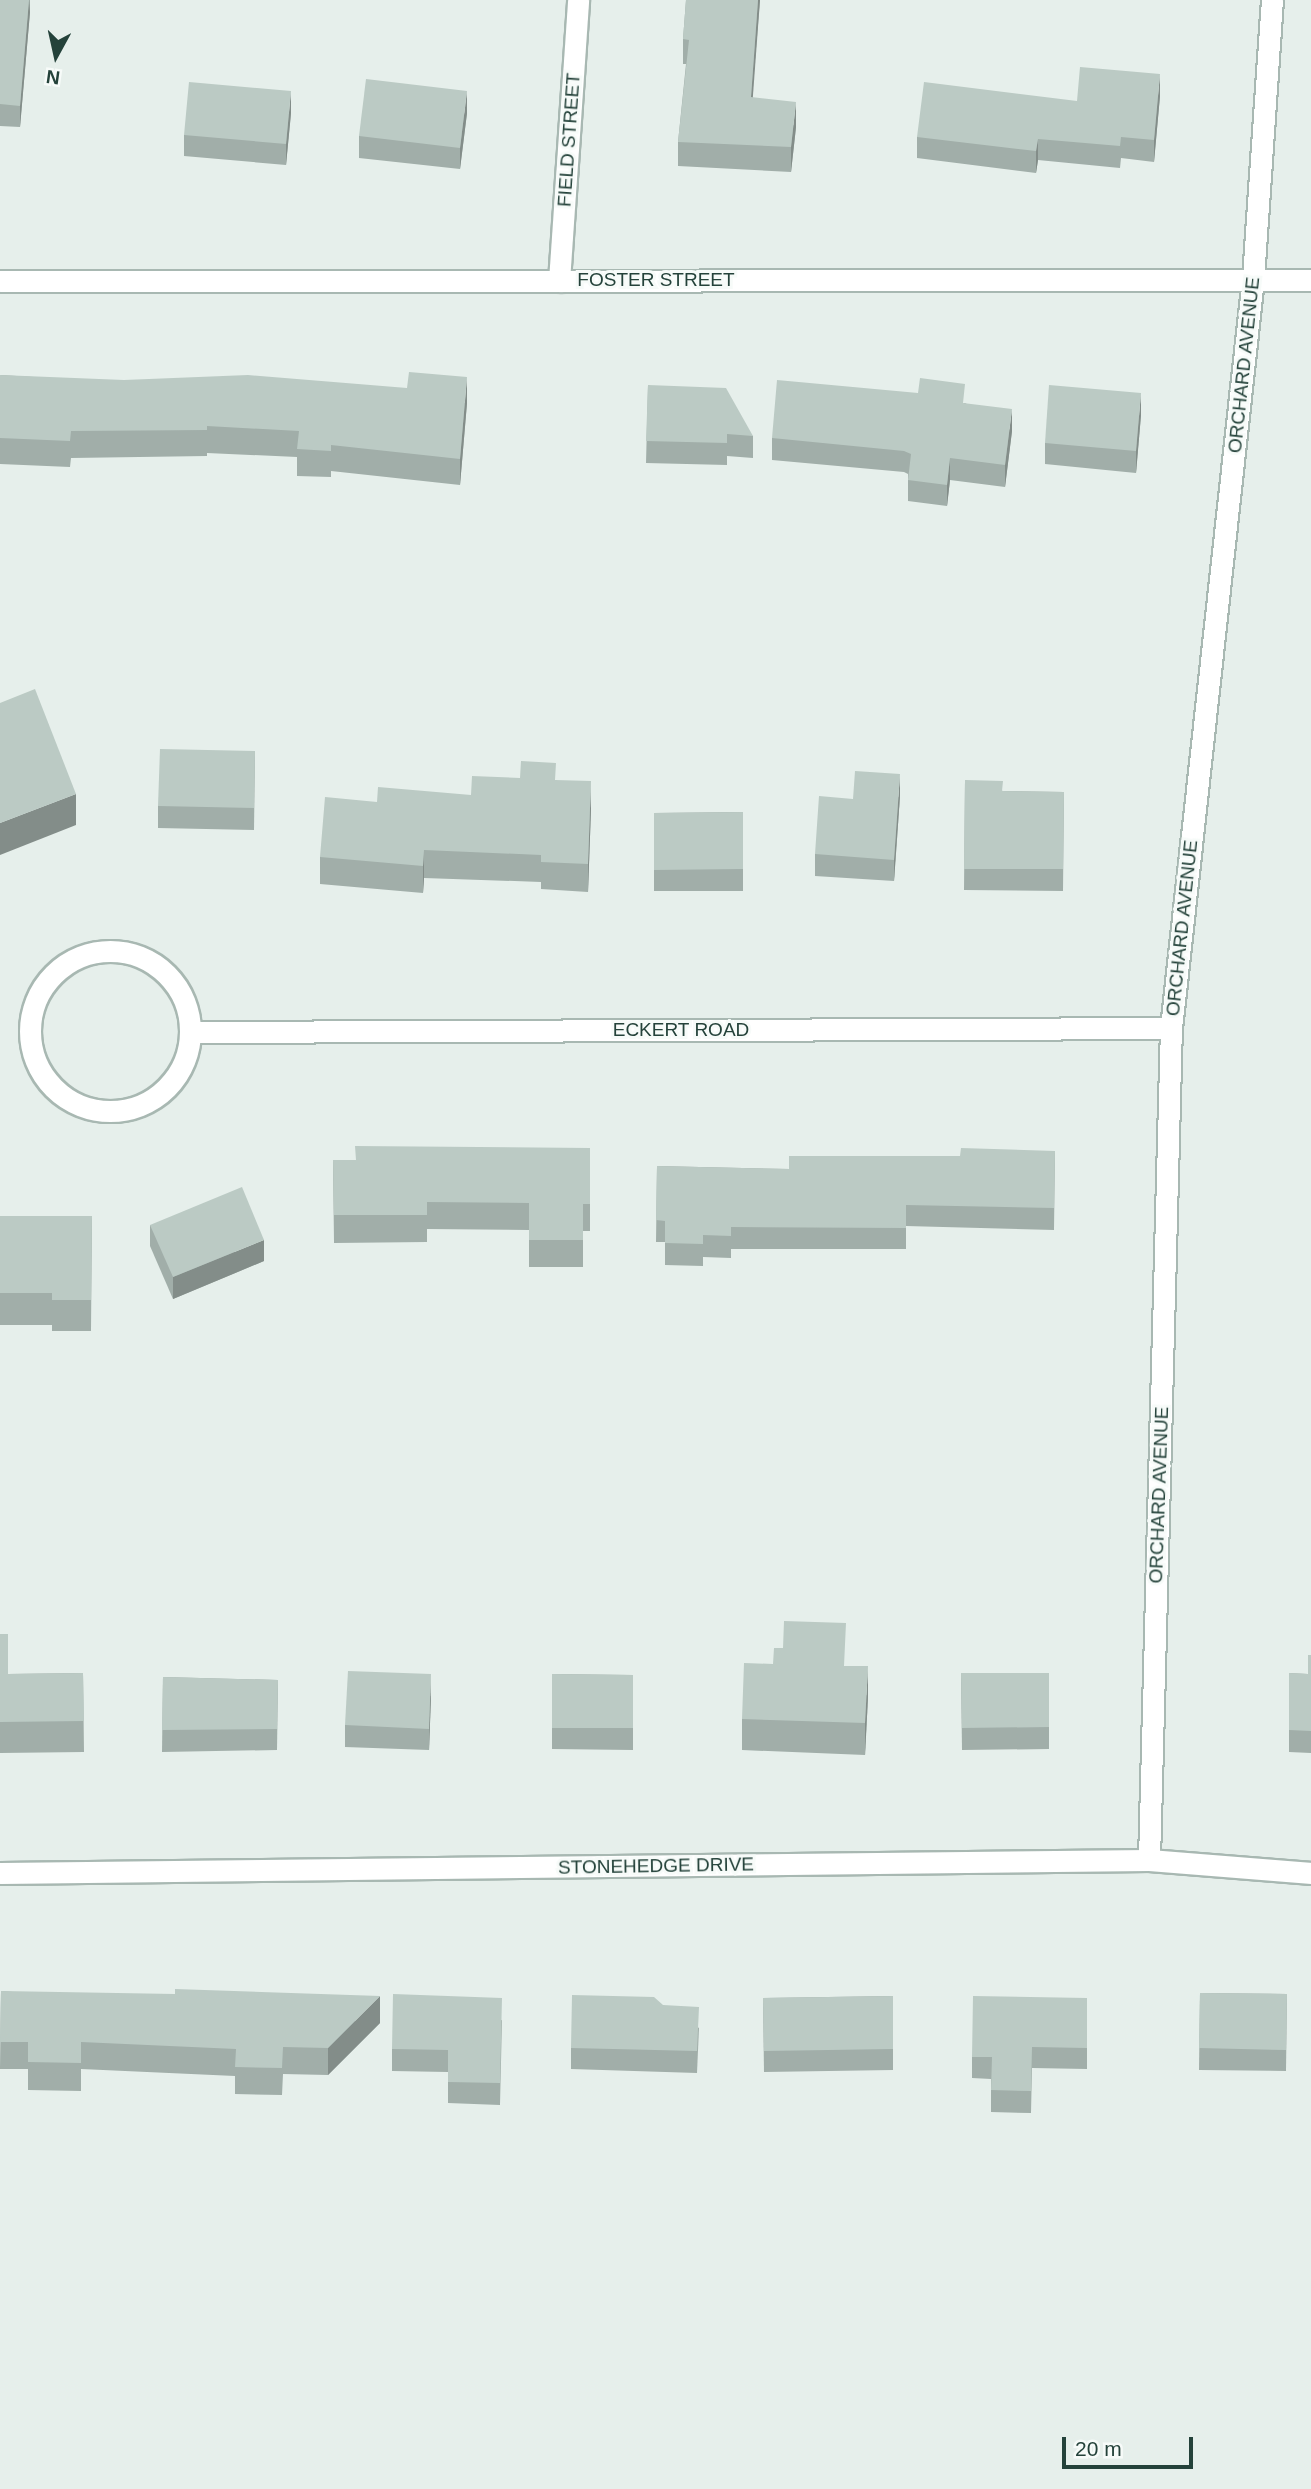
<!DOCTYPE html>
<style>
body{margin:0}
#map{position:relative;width:1311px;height:2489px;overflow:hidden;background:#e6efeb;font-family:Helvetica,sans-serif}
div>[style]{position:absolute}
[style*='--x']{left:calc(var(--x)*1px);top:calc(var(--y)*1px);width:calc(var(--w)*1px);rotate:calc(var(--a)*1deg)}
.roads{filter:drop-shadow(2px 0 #a8b8b2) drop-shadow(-2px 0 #a8b8b2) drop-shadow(0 2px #a8b8b2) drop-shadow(0 -2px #a8b8b2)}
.minor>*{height:21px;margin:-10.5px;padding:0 10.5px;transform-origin:10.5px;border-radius:10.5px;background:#fff}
.minor>.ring{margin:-10.5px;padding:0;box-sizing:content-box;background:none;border:21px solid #fff;border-radius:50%}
.wall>*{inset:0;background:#a1aea9}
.shaded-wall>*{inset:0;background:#838d89}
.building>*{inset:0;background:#bbcac4}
span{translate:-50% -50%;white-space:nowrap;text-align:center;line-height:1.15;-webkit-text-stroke:6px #f7fbf9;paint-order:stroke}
.street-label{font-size:19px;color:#24423a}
.north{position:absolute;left:21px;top:21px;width:70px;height:70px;-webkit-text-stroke:5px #f7fbf9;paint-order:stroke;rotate:188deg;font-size:19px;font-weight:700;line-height:28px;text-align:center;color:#24423a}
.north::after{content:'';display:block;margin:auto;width:24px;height:32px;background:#24423a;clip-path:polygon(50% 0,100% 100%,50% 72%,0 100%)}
.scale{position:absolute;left:1062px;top:2437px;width:131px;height:32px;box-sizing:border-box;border:4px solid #24423a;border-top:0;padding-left:9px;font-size:21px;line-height:24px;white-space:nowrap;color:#24423a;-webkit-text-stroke:5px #f7fbf9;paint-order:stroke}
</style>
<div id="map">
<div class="roads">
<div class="minor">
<i style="--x:0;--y:281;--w:1311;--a:-0.04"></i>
<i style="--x:559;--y:281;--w:282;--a:-86.1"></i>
<i class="ring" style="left:30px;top:951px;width:139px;height:139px"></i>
<i style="--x:191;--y:1032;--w:980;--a:-0.23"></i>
<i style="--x:1149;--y:1860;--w:832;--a:-88.49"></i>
<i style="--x:1171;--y:1028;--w:754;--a:-83.76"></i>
<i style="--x:1253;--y:278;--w:279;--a:-86.1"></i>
<i style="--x:0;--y:1873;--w:1149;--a:-0.65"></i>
<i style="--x:1149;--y:1860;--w:163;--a:4.6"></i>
</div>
</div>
<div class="wall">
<i style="clip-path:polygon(0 0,30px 0,30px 12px,20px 127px,0 126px)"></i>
<i style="clip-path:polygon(686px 0,760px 0,752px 97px,796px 127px,791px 172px,678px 166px,678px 142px,686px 64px,683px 64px,683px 39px)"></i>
<i style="clip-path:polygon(1160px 96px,1154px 162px,1121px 158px,1120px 168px,1038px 160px,1036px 173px,917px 158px,917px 137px,1077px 101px)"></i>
<i style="clip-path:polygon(291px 113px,286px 165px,184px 156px,184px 135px)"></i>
<i style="clip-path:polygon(467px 113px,460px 169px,359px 158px,359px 136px)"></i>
<i style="clip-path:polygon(0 375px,467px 403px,460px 485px,331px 471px,331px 477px,297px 476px,297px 457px,207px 453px,207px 456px,71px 458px,70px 467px,0 464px)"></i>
<i style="clip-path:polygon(648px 385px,753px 436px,753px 458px,727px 456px,727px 465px,646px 463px)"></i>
<i style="clip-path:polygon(965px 403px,1012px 431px,1005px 487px,950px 480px,947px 506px,908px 501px,908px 474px,904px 472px,772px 460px,772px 438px)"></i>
<i style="clip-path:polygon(1141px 415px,1136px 473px,1045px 464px,1045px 443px)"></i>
<i style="clip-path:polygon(255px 751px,254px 830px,158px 828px,158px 806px)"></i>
<i style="clip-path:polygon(556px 780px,591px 809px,588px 892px,541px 889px,541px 882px,424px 878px,423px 893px,320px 884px,320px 857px,377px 802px,471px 795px)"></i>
<i style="clip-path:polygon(965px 780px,1003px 791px,1064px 792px,1063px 891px,964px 890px)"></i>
<i style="clip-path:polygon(900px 796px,894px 881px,815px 876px,815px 854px)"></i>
<i style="clip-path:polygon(743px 812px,743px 891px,654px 891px,654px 813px)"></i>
<i style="clip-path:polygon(590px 1148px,590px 1231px,583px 1231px,583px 1267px,529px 1267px,529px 1230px,427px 1229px,427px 1242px,334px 1243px,333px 1160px,355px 1160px)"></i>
<i style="clip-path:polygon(1055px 1151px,1054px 1230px,906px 1226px,906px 1249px,731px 1249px,731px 1258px,703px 1257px,703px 1266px,665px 1265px,665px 1242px,656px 1242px,657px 1166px,789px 1169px)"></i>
<i style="clip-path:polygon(0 1216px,92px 1216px,91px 1331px,52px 1331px,52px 1325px,0 1325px)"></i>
<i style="clip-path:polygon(150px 1225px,264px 1261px,173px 1299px,150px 1246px)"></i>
<i style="clip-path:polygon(0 1634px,8px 1674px,83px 1673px,84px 1752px,0 1753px)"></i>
<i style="clip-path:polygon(1311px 1655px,1311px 1753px,1289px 1752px,1289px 1673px,1308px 1674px)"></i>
<i style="clip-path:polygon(845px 1666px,868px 1697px,865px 1755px,742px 1750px,742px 1719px)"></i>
<i style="clip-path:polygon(961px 1673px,1049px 1673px,1049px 1749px,962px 1750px)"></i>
<i style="clip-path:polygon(552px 1674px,633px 1675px,633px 1750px,552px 1749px)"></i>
<i style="clip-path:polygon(163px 1677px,278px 1680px,277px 1750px,162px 1752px)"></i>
<i style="clip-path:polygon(431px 1696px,429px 1750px,345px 1747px,345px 1725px)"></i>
<i style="clip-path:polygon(1px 1991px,380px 2023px,328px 2075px,283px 2074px,282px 2095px,235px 2094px,235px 2076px,81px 2069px,81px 2091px,28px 2090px,28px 2069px,0 2069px)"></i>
<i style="clip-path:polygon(1200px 1993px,1287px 1994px,1286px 2071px,1199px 2070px)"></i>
<i style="clip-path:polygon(893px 1996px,893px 2070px,764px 2072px,763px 1998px)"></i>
<i style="clip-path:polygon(1087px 1998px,1087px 2069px,1032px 2068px,1031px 2113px,991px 2112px,991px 2079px,972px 2078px,972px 2057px)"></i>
<i style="clip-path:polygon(663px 2005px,699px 2028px,697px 2073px,571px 2069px,571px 2048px)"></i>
<i style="clip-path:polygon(502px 2020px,500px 2105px,448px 2103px,448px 2072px,392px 2071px,392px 2049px)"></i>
</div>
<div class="shaded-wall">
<i style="clip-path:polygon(29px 0,30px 12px,20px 127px,20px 106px)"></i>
<i style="clip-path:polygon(758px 0,760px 0,751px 122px,751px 97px)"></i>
<i style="clip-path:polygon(1160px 74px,1160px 96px,1154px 162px,1154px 140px)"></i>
<i style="clip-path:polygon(291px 91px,291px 113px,286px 165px,286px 144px)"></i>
<i style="clip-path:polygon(467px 91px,467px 113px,460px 169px,460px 148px)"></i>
<i style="clip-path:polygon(796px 102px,796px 127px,791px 172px,791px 147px)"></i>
<i style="clip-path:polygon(1038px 139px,1038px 160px,1036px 173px,1036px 151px)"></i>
<i style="clip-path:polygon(467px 377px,467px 403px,460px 485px,460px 459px)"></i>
<i style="clip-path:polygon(1141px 393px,1141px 415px,1136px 473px,1136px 451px)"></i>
<i style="clip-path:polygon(1012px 409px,1012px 431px,1005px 487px,1005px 465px)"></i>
<i style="clip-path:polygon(950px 458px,950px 480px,947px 506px,947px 485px)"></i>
<i style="clip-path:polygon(900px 774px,900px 796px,894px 881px,894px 860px)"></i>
<i style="clip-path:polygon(591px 781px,591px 809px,588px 892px,588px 864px)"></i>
<i style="clip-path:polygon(76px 794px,76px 825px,0 855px,0 823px)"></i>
<i style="clip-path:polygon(424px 850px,424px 878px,423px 893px,423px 866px)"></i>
<i style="clip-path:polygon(264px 1240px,264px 1261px,173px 1299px,173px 1277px)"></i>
<i style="clip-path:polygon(868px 1666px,868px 1697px,865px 1755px,865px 1723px)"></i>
<i style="clip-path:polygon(431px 1674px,431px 1696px,429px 1750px,429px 1729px)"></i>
<i style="clip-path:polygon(380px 1996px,380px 2023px,328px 2075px,328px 2048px)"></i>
</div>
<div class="building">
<i style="clip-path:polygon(0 0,29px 0,20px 106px,0 104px)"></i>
<i style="clip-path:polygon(686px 0,758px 0,751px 97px,796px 102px,791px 147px,678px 142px,689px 40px,683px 39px)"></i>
<i style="clip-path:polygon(1080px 67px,1160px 74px,1154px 140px,1121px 137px,1120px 146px,1038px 139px,1036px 151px,917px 137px,924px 82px,1077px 101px)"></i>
<i style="clip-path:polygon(366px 79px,467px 91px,460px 148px,359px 136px)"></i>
<i style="clip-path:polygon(189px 82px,291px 91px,286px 144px,184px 135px)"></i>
<i style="clip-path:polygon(409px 372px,467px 377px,460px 459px,331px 445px,331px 451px,297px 449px,299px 431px,207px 426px,207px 430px,71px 431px,70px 441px,0 438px,0 375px,124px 380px,248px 375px,407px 388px)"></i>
<i style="clip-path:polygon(920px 378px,965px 384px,963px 403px,1012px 409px,1005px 465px,950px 458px,947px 485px,908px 480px,911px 454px,904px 451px,772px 438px,777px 380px,918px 393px)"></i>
<i style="clip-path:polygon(648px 385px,726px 388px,753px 436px,727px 434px,727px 443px,646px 441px)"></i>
<i style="clip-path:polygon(1049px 385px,1141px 393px,1136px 451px,1045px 443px)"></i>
<i style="clip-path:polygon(35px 689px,76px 794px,0 823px,0 703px)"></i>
<i style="clip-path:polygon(160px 749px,255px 751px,254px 808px,158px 806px)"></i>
<i style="clip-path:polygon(521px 761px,556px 763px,555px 780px,591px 781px,588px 864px,541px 862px,541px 855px,424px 850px,423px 866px,320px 857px,325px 797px,377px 802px,378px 787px,471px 795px,472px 776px,520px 778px)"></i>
<i style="clip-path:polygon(855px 771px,900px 774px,894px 860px,815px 854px,819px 796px,853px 799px)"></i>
<i style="clip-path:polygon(965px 780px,1003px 781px,1002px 791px,1064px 792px,1063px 869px,964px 869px)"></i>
<i style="clip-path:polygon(743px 812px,743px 869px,654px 870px,654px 813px)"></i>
<i style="clip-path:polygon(355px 1146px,590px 1148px,590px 1204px,583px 1204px,583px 1240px,529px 1240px,529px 1203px,427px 1202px,427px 1215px,334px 1215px,333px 1160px,356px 1160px)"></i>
<i style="clip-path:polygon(961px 1148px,1055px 1151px,1054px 1208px,906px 1205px,906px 1228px,731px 1227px,731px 1236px,703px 1235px,703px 1244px,665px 1243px,665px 1221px,656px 1220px,657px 1166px,789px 1169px,789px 1156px,960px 1156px)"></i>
<i style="clip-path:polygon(242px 1187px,264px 1240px,173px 1277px,150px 1225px)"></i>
<i style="clip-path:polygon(0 1216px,92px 1216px,91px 1300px,52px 1300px,52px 1293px,0 1293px)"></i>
<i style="clip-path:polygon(784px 1621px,846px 1623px,844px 1666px,868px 1666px,865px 1723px,742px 1719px,744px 1663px,773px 1664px,774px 1648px,783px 1648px)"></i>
<i style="clip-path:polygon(0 1634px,8px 1634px,8px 1674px,83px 1673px,84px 1721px,0 1722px)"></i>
<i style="clip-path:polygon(1308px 1655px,1311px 1655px,1311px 1731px,1289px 1730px,1289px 1673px,1308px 1674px)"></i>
<i style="clip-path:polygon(348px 1671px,431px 1674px,429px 1729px,345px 1725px)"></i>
<i style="clip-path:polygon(961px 1673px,1049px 1673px,1049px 1727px,962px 1728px)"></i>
<i style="clip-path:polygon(552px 1674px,633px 1675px,633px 1728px,552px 1728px)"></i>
<i style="clip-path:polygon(163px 1677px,278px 1680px,277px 1729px,162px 1730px)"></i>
<i style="clip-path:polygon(175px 1989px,380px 1996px,328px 2048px,283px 2047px,282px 2068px,235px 2067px,236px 2049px,81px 2042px,81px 2063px,28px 2062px,28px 2042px,0 2042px,1px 1991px,175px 1994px)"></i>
<i style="clip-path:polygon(1200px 1993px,1287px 1994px,1286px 2050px,1199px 2048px)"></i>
<i style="clip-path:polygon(393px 1994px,502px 1998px,500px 2083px,448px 2082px,448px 2050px,392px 2049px)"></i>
<i style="clip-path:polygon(572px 1995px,654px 1997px,663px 2005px,699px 2007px,697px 2051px,571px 2048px)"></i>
<i style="clip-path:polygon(893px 1996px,893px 2049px,764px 2051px,763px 1998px)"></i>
<i style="clip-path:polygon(973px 1996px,1087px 1998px,1087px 2048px,1032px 2047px,1031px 2091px,991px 2090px,992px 2057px,972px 2057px)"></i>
</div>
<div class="street-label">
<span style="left:569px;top:140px;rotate:-86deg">FIELD STREET</span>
<span style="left:656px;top:280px">FOSTER STREET</span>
<span style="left:1244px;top:365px;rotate:-84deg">ORCHARD AVENUE</span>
<span style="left:1182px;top:928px;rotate:-84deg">ORCHARD AVENUE</span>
<span style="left:681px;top:1030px">ECKERT ROAD</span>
<span style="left:1159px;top:1495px;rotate:-88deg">ORCHARD AVENUE</span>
<span style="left:656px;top:1866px;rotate:-1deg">STONEHEDGE DRIVE</span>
</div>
<div class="north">N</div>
<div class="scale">20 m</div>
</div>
